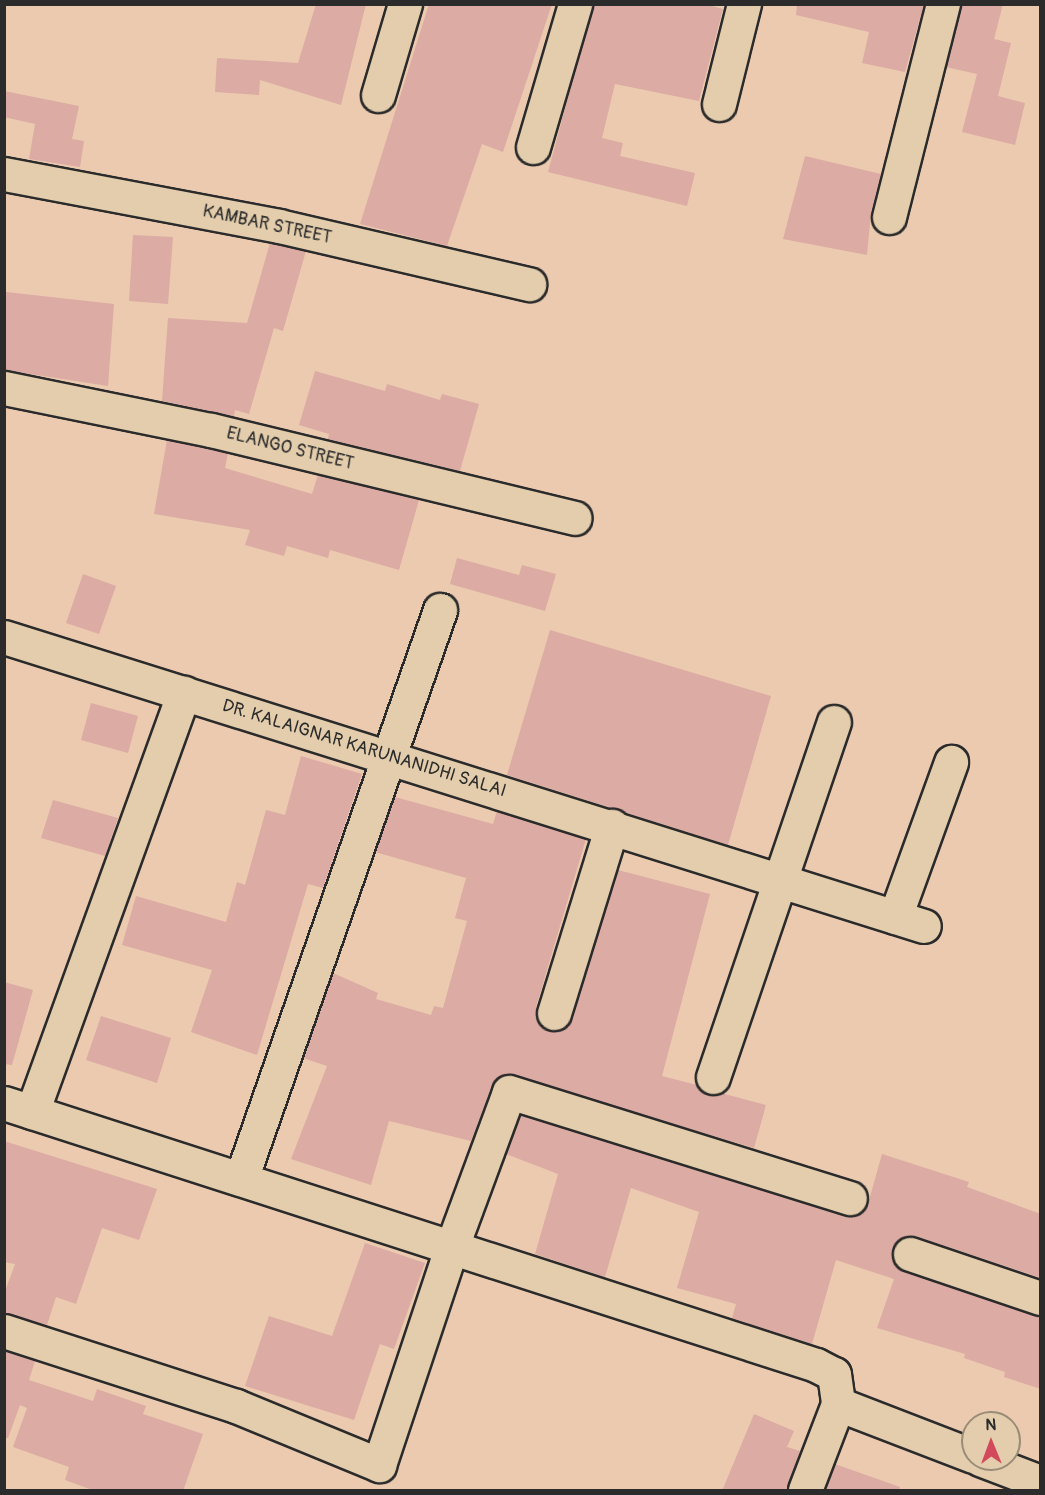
<!DOCTYPE html>
<style>
body{margin:0}
#map{position:relative;width:1045px;height:1495px;overflow:hidden;background:#ebcab0;font-family:Pangolin,sans-serif}
div>[style]{position:absolute}
[style*='--x']{left:calc(var(--x)*1px);top:calc(var(--y)*1px);width:calc(var(--w)*1px);rotate:calc(var(--a)*1deg)}
.building>*{inset:0;background:#dcaba3}
.roads{filter:drop-shadow(2px 0 #2b2b2b) drop-shadow(-2px 0 #2b2b2b) drop-shadow(0 2px #2b2b2b) drop-shadow(0 -2px #2b2b2b)}
.minor>*{height:33px;margin:-16.5px;padding:0 16.5px;transform-origin:16.5px;border-radius:16.5px;background:#e3cdac}
span{translate:-50% -50%;white-space:nowrap;text-align:center;line-height:1.15;-webkit-text-stroke:4.5px #e3cdac;paint-order:stroke}
.street-label{font-size:18px;color:#2b2b2b}
.frame{position:absolute;inset:0;border:6px solid #2b2b2b;pointer-events:none}
.north{position:absolute;left:961px;top:1411px;width:60px;height:60px;box-sizing:border-box;background:#e3cdac;border:2px solid #998c78;border-radius:50%;rotate:359deg;font-size:16px;font-weight:700;line-height:24px;text-align:center;color:#2b2b2b}
.north::after{content:'';display:block;margin:auto;width:21px;height:27px;background:#d1495b;clip-path:polygon(50% 0,100% 100%,50% 72%,0 100%)}
</style>
<div id="map">
<div class="building">
<i style="clip-path:polygon(316px 4px,366px 4px,341px 105px,260px 80px,259px 95px,215px 92px,217px 58px,298px 63px)"></i>
<i style="clip-path:polygon(429px 4px,552px 4px,503px 152px,482px 144px,447px 246px,360px 224px)"></i>
<i style="clip-path:polygon(593px 4px,705px 4px,723px 9px,699px 101px,615px 84px,602px 138px,623px 143px,620px 156px,695px 173px,687px 206px,548px 172px)"></i>
<i style="clip-path:polygon(797px 4px,924px 4px,905px 72px,862px 63px,869px 32px,796px 15px)"></i>
<i style="clip-path:polygon(961px 4px,1003px 4px,994px 39px,1011px 43px,998px 96px,1025px 103px,1015px 145px,962px 132px,977px 74px,946px 67px)"></i>
<i style="clip-path:polygon(4px 91px,79px 106px,72px 139px,84px 141px,80px 167px,29px 159px,35px 124px,4px 117px)"></i>
<i style="clip-path:polygon(805px 156px,881px 174px,871px 212px,867px 255px,783px 239px)"></i>
<i style="clip-path:polygon(133px 235px,173px 237px,168px 304px,129px 301px)"></i>
<i style="clip-path:polygon(270px 243px,306px 251px,283px 331px,274px 328px,249px 414px,235px 410px,234px 416px,162px 401px,168px 318px,247px 323px)"></i>
<i style="clip-path:polygon(6px 292px,114px 304px,108px 386px,4px 370px)"></i>
<i style="clip-path:polygon(315px 371px,385px 391px,387px 384px,440px 400px,442px 394px,479px 404px,460px 471px,328px 439px,329px 434px,299px 425px)"></i>
<i style="clip-path:polygon(167px 440px,228px 453px,225px 468px,312px 494px,318px 475px,419px 500px,399px 570px,330px 550px,328px 558px,287px 546px,284px 556px,245px 545px,250px 530px,154px 514px)"></i>
<i style="clip-path:polygon(457px 558px,519px 575px,522px 565px,556px 574px,545px 611px,450px 584px)"></i>
<i style="clip-path:polygon(83px 574px,116px 586px,99px 634px,66px 623px)"></i>
<i style="clip-path:polygon(550px 630px,771px 696px,728px 845px,507px 775px)"></i>
<i style="clip-path:polygon(91px 703px,138px 716px,128px 753px,81px 740px)"></i>
<i style="clip-path:polygon(301px 756px,362px 774px,323px 888px,308px 884px,257px 1055px,191px 1032px,212px 970px,122px 945px,136px 896px,226px 922px,237px 882px,245px 885px,266px 810px,285px 815px)"></i>
<i style="clip-path:polygon(395px 797px,493px 824px,497px 811px,586px 839px,536px 1007px,536px 1018px,548px 1031px,559px 1031px,572px 1019px,618px 870px,710px 894px,662px 1076px,697px 1085px,708px 1095px,721px 1093px,766px 1105px,754px 1148px,506px 1074px,492px 1085px,471px 1141px,389px 1121px,371px 1185px,291px 1159px,327px 1066px,303px 1058px,333px 973px,378px 993px,376px 999px,431px 1015px,434px 1006px,443px 1008px,467px 921px,455px 918px,466px 878px,375px 852px)"></i>
<i style="clip-path:polygon(53px 800px,118px 818px,105px 856px,41px 838px)"></i>
<i style="clip-path:polygon(4px 982px,33px 990px,12px 1065px,4px 1064px)"></i>
<i style="clip-path:polygon(101px 1016px,171px 1038px,157px 1083px,86px 1060px)"></i>
<i style="clip-path:polygon(520px 1115px,844px 1216px,862px 1214px,868px 1204px,882px 1154px,969px 1182px,967px 1187px,1041px 1214px,1041px 1278px,915px 1236px,898px 1240px,892px 1257px,904px 1272px,1041px 1316px,1041px 1389px,1004px 1377px,1005px 1372px,964px 1358px,965px 1354px,877px 1328px,894px 1279px,836px 1260px,812px 1344px,732px 1318px,736px 1304px,677px 1288px,699px 1212px,631px 1188px,605px 1277px,535px 1254px,558px 1174px,506px 1154px)"></i>
<i style="clip-path:polygon(4px 1141px,157px 1189px,139px 1240px,102px 1228px,76px 1304px,56px 1297px,47px 1325px,4px 1313px,4px 1294px,15px 1264px,4px 1262px)"></i>
<i style="clip-path:polygon(365px 1243px,425px 1263px,394px 1349px,380px 1344px,354px 1420px,245px 1386px,269px 1316px,332px 1336px)"></i>
<i style="clip-path:polygon(4px 1351px,35px 1361px,29px 1380px,93px 1401px,97px 1389px,146px 1406px,143px 1414px,203px 1434px,183px 1491px,95px 1491px,65px 1480px,69px 1467px,13px 1447px,27px 1408px,20px 1405px,8px 1438px,4px 1438px)"></i>
<i style="clip-path:polygon(754px 1414px,794px 1431px,787px 1447px,800px 1451px,787px 1491px,722px 1491px)"></i>
<i style="clip-path:polygon(835px 1464px,900px 1487px,899px 1491px,825px 1491px)"></i>
</div>
<div class="roads">
<div class="minor">
<i style="--x:378;--y:95;--w:95;--a:-73.5"></i>
<i style="--x:719;--y:104;--w:103;--a:-76"></i>
<i style="--x:533;--y:147;--w:149;--a:-73.6"></i>
<i style="--x:4;--y:174;--w:280;--a:10.7"></i>
<i style="--x:279;--y:226;--w:257;--a:13.1"></i>
<i style="--x:889;--y:217;--w:220;--a:-75.8"></i>
<i style="--x:4;--y:388;--w:211;--a:11.5"></i>
<i style="--x:211;--y:430;--w:374;--a:13.6"></i>
<i style="--x:4;--y:637;--w:964;--a:17.44"></i>
<i style="--x:895;--y:917;--w:165;--a:-70.1"></i>
<i style="--x:554;--y:1013;--w:196;--a:-72.8"></i>
<i style="--x:713;--y:1077;--w:375;--a:-71.2"></i>
<i style="--x:4;--y:1103;--w:853;--a:17.88"></i>
<i style="--x:816;--y:1365;--w:20;--a:27"></i>
<i style="--x:834;--y:1374;--w:30;--a:82"></i>
<i style="--x:838;--y:1404;--w:145;--a:21.1"></i>
<i style="--x:32;--y:1112;--w:446;--a:-70.1"></i>
<i style="--x:241;--y:1179;--w:603;--a:-70.72"></i>
<i style="--x:910;--y:1254;--w:137;--a:18.7"></i>
<i style="--x:4;--y:1331;--w:244;--a:17.9"></i>
<i style="--x:236;--y:1406;--w:155;--a:22.4"></i>
<i style="--x:379;--y:1465;--w:228;--a:-71.6"></i>
<i style="--x:451;--y:1249;--w:167;--a:-69.7"></i>
<i style="--x:509;--y:1092;--w:357;--a:17.3"></i>
<i style="--x:980;--y:1459;--w:64;--a:21"></i>
<i style="--x:805;--y:1490;--w:92;--a:-69"></i>
</div>
</div>
<div class="street-label">
<span style="left:267px;top:225px;rotate:12deg">KAMBAR STREET</span>
<span style="left:290px;top:449px;rotate:14deg">ELANGO STREET</span>
<span style="left:364px;top:749px;rotate:17deg">DR. KALAIGNAR KARUNANIDHI SALAI</span>
</div>
<div class="frame"></div>
<div class="north">N</div>
</div>
